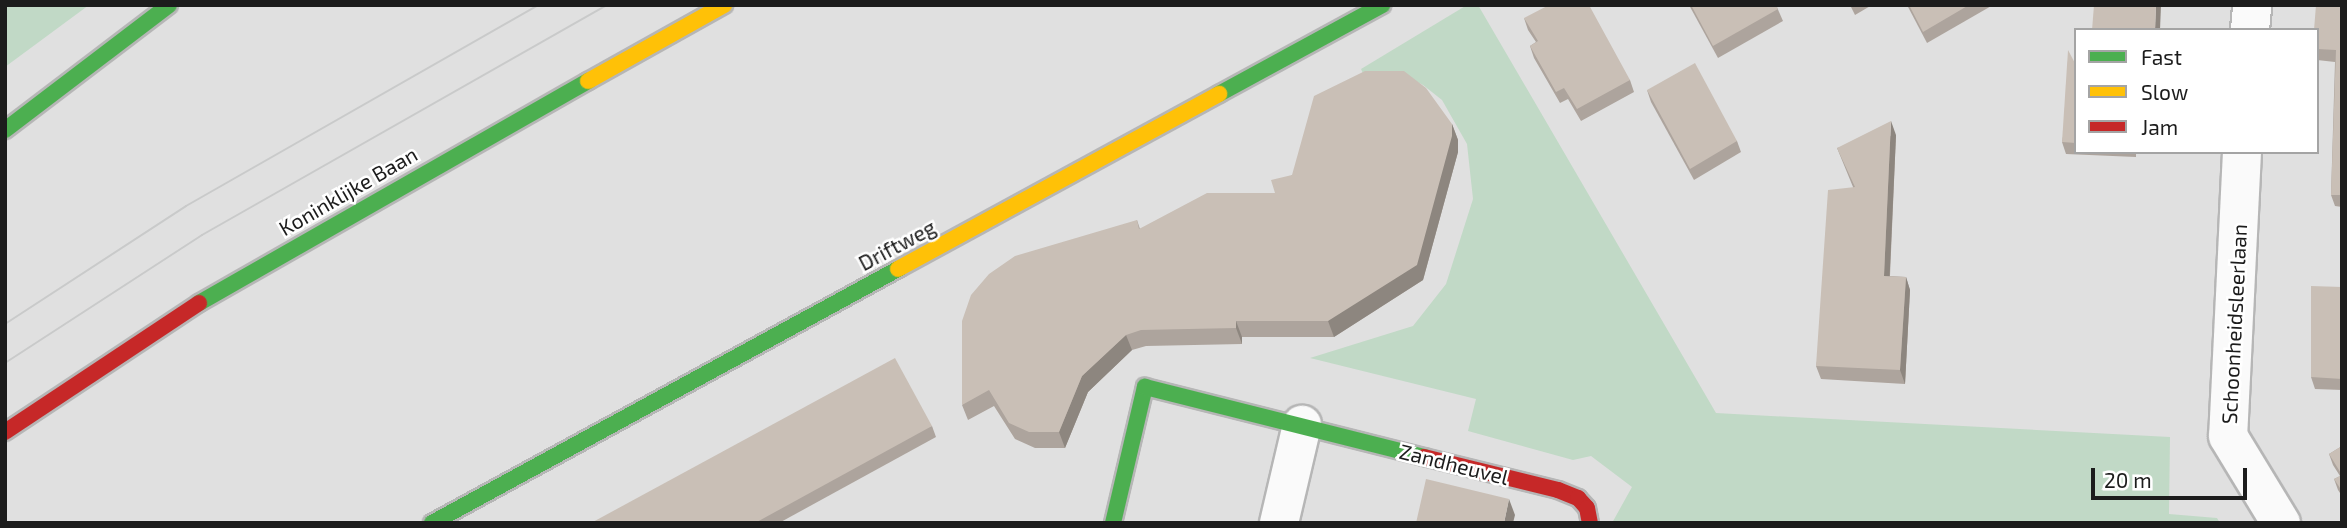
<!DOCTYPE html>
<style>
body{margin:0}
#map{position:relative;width:2347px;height:528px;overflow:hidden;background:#e0e0e0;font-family:"Exo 2",sans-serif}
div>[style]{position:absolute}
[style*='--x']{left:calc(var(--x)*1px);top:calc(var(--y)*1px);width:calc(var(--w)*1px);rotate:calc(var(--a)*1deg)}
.green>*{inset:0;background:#c1d9c6}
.roads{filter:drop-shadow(2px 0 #b6b6b6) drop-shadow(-2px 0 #b6b6b6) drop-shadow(0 2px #b6b6b6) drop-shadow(0 -2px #b6b6b6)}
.street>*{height:38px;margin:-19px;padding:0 19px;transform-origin:19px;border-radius:19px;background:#fafafa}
.fast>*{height:16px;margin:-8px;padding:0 8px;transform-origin:8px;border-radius:8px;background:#4caf50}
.slow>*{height:16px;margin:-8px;padding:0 8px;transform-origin:8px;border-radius:8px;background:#ffc107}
.jam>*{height:16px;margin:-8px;padding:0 8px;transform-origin:8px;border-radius:8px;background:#c62828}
.tram>*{height:2px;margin:-1px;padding:0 1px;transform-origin:1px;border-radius:1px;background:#c9caca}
.wall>*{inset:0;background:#ada49d}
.shaded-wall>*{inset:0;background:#8d867f}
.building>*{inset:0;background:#c9bfb6}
span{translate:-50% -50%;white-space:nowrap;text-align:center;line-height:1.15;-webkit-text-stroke:5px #fff;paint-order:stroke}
.street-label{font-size:21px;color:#1c1c1c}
.frame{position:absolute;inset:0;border:7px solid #1c1c1c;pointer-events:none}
.legend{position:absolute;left:2074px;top:28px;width:245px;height:126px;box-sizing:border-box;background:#fff;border:2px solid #a4a4a4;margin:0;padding:9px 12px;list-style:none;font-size:21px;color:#1c1c1c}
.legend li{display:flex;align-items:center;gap:14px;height:35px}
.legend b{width:35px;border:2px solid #a4a4a4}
.scale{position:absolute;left:2091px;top:468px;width:156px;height:32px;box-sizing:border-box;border:4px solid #1c1c1c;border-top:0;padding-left:9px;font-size:21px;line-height:24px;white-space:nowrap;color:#1c1c1c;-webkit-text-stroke:5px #fff;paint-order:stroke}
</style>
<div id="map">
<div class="green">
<i style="clip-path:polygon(5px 5px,89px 5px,5px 67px)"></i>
<i style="clip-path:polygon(1467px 5px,1478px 5px,1716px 413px,2170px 437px,2169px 514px,2217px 518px,2220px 523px,1612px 523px,1632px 487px,1591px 456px,1573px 460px,1468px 431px,1476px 399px,1310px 358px,1413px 326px,1446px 284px,1473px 199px,1467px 144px,1442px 100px,1423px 85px,1402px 74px,1364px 76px,1361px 69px)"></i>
</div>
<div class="roads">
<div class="street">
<i style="--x:2250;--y:30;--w:25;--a:-85"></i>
<i style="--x:2242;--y:152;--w:284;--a:92.8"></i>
<i style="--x:2228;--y:436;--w:102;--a:58.7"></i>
<i style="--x:1279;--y:523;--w:101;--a:-76.8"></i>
</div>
<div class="fast">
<i style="--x:1219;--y:94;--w:186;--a:-28.6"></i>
<i style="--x:5;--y:130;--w:206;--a:-37.3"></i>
<i style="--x:199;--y:303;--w:448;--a:-29.7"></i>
<i style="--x:432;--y:523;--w:531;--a:-28.59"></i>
<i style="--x:1113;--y:523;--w:140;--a:-76.8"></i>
<i style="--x:1145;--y:387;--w:288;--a:14.1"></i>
</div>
<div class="slow">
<i style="--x:588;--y:81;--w:156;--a:-29.2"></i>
<i style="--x:898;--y:269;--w:366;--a:-28.6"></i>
</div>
<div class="jam">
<i style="--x:5;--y:432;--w:233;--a:-33.6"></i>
<i style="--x:1424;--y:457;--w:138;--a:13.8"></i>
<i style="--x:1558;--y:490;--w:22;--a:22"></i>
<i style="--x:1578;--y:498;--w:13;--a:48"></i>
<i style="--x:1587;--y:508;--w:15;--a:79"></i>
</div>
</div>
<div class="tram">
<i style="--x:5;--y:324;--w:216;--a:-33.1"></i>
<i style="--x:186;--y:206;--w:406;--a:-29.7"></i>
<i style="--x:5;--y:363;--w:235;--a:-33"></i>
<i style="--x:202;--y:235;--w:466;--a:-29.6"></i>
</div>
<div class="wall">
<i style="clip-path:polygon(1689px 5px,1776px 5px,1783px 21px,1718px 58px)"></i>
<i style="clip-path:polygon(1850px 5px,1872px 5px,1855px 15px)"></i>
<i style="clip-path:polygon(1907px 5px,1993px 5px,1927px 43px)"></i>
<i style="clip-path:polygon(2342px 5px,2342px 207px,2335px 206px,2331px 195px,2335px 62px,2317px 60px,2317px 30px)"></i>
<i style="clip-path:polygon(1524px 18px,1630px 80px,1634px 92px,1581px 121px,1568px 99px,1560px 103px,1534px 58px,1530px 46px,1536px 42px,1528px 30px)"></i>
<i style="clip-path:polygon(2076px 65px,2076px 152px,2136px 152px,2136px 157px,2066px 154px,2062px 142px)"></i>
<i style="clip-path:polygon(1647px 90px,1737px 141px,1741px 152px,1694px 180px,1651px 102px)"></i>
<i style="clip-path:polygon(1452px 124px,1458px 140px,1458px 152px,1423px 280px,1334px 337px,1242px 337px,1242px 344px,1146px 346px,1132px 350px,1088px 392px,1065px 448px,1035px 448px,1015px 439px,994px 406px,968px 420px,962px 405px,1137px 220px,1140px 229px,1275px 193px,1292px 175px)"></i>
<i style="clip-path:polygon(1896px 135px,1890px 276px,1906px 277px,1910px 290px,1905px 384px,1821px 379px,1816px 366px,1853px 187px,1837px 148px)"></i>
<i style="clip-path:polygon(2342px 287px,2342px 390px,2315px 389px,2311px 377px)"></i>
<i style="clip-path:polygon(932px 426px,936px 437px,779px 523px,591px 523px)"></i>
<i style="clip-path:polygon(2342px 446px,2342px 496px,2338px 490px,2334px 479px,2340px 476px,2333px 465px,2329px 454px)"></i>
</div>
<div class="shaded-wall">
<i style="clip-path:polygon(2156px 5px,2161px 5px,2160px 30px,2155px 30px)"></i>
<i style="clip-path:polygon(1891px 121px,1896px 135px,1889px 289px,1884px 276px)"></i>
<i style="clip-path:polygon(1452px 124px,1458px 140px,1458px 152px,1423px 280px,1334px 337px,1328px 321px)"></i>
<i style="clip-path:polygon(1906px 277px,1910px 290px,1905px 384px,1900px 370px)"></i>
<i style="clip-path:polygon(1236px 321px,1242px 337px,1242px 344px,1236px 328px)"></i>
<i style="clip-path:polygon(1126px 335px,1132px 350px,1088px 392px,1065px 448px,1059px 432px,1082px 376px)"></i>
<i style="clip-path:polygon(1509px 499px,1515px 515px,1513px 523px,1504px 523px)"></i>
</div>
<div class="building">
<i style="clip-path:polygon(1549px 5px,1589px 5px,1630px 80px,1577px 109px,1564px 88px,1556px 92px,1530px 46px,1538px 41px,1524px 18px)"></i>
<i style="clip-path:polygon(1691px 5px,1776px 5px,1778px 9px,1713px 46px)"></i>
<i style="clip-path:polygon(1909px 5px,1969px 5px,1923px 32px)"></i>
<i style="clip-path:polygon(2094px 5px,2156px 5px,2155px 30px,2092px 30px)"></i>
<i style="clip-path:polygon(2316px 5px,2342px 5px,2342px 195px,2331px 195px,2336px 50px,2317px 49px,2317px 30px,2314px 30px)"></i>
<i style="clip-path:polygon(2068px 50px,2076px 65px,2076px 143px,2062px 142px)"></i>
<i style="clip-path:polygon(1695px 63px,1737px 141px,1690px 169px,1647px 90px)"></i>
<i style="clip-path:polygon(1365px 71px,1404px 71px,1426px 88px,1452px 124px,1452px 136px,1417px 265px,1328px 321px,1236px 321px,1236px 328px,1141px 330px,1126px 335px,1082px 376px,1059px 432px,1029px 432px,1009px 423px,989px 390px,962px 405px,962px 321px,971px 295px,989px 274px,1015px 256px,1137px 220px,1139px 229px,1207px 193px,1275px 193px,1271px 180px,1292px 175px,1314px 96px)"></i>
<i style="clip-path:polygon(1891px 121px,1884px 276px,1906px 277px,1900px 370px,1816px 366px,1828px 190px,1855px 187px,1837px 148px)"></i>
<i style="clip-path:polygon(2311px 286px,2342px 287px,2342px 379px,2311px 377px)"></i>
<i style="clip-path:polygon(895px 358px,932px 426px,755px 523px,591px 523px)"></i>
<i style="clip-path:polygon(2342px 446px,2342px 491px,2334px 479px,2342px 475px,2329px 454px)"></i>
<i style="clip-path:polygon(1426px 479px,1509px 499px,1504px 523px,1416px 523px)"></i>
</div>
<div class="street-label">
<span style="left:348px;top:191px;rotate:-30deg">Koninklijke Baan</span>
<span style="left:897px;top:245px;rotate:-28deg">Driftweg</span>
<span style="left:2234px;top:324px;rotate:-87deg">Schoonheidsleerlaan</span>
<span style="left:1454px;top:464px;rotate:14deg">Zandheuvel</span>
</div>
<div class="frame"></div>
<ul class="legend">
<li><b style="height:9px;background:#4caf50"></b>Fast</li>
<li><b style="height:9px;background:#ffc107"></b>Slow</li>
<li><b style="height:9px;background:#c62828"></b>Jam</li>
</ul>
<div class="scale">20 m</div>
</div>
